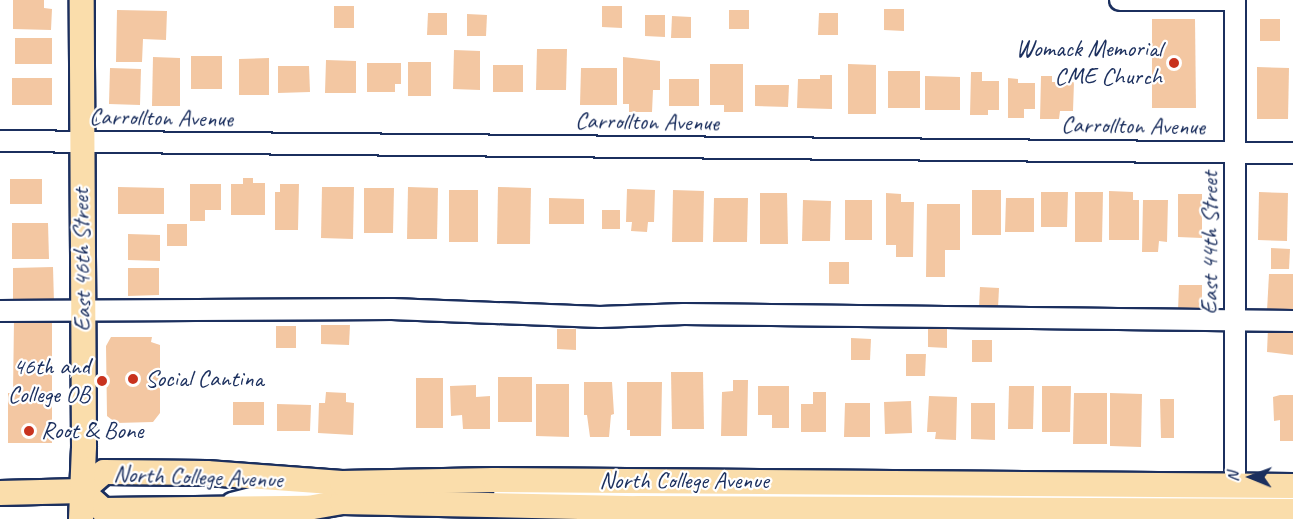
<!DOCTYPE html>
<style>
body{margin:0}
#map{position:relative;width:1293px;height:519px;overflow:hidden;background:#fff;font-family:Caveat,sans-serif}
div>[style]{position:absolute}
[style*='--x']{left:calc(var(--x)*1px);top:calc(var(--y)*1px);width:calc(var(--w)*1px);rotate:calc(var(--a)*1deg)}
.building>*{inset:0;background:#f3c7a2}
.roads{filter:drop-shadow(2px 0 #1b2f5e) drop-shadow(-2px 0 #1b2f5e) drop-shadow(0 2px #1b2f5e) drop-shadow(0 -2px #1b2f5e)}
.minor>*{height:20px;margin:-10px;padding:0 10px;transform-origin:10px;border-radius:10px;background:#fff}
.major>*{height:24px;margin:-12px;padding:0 12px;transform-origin:12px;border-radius:12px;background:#faddab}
.dots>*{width:16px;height:16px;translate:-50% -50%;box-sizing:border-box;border:3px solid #fff;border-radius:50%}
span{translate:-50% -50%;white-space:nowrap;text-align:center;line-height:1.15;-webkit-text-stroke:4.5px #fff;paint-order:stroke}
.poi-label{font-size:24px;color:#1b2f5e}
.right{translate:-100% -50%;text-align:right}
.left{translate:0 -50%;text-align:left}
.street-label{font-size:24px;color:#1b2f5e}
.north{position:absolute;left:1221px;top:447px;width:60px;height:60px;-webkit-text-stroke:4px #fff;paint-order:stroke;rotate:271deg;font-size:16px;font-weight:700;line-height:24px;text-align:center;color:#1b2f5e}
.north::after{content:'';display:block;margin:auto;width:21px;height:27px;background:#1b2f5e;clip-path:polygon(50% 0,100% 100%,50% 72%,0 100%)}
</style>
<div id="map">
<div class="building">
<i style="clip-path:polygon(13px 0,44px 0,44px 8px,52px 9px,51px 30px,13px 29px)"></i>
<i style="clip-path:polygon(334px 6px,354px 6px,354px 28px,334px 28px)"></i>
<i style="clip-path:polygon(602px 6px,622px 6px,622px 28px,602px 27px)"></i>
<i style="clip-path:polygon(884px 9px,904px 9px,904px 31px,884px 30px)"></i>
<i style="clip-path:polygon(117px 10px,167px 11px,166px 40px,143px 39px,142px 62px,116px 62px)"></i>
<i style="clip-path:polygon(729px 10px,749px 10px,749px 29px,729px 29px)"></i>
<i style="clip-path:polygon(428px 13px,447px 13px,447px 35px,427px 35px)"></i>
<i style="clip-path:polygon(819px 13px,838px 13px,838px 35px,818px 35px)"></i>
<i style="clip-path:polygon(467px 14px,487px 15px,486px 36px,467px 36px)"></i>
<i style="clip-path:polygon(645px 15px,665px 15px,665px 37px,645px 36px)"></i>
<i style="clip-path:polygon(672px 16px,691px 17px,691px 38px,671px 38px)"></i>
<i style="clip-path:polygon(1152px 19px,1195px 19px,1196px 108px,1152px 108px)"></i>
<i style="clip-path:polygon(1260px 19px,1280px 19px,1280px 41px,1260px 41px)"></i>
<i style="clip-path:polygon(15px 38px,52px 38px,52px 64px,15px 64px)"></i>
<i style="clip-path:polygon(537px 49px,567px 49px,566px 90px,536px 90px)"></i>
<i style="clip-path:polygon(454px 50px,480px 51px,480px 90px,453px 89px)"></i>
<i style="clip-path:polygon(191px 56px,222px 56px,222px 89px,191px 89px)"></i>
<i style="clip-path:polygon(153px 57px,180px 58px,180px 106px,152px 106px)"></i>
<i style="clip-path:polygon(623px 57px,660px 61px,660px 90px,653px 90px,652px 112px,629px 112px,629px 104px,623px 104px)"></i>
<i style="clip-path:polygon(269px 58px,269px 95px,239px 95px,239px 59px)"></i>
<i style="clip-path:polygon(326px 60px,356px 61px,356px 93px,325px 93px)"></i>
<i style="clip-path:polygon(408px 62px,431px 62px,431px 96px,408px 96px)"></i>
<i style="clip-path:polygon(367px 63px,401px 63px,401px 84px,395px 84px,395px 92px,367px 92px)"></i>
<i style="clip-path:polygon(710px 64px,743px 64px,743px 112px,724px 112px,724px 105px,710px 105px)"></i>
<i style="clip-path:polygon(848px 64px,876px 65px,876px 114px,848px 114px)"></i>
<i style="clip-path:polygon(493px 65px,523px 65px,523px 92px,493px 92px)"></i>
<i style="clip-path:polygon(278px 66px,309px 66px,310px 92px,278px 93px)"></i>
<i style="clip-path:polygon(1257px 67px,1289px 68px,1288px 119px,1257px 119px)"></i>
<i style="clip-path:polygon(110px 68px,141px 69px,140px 105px,109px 104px)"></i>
<i style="clip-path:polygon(581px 68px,617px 68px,617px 105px,580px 105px)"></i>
<i style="clip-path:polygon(888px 71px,920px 71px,920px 108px,888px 108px)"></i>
<i style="clip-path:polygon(971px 72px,982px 72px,982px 81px,999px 81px,999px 110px,988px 110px,988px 115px,970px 115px)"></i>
<i style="clip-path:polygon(820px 75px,832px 75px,832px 109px,797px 108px,798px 79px,820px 79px)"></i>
<i style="clip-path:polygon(925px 76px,960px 77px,960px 110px,925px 110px)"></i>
<i style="clip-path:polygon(1041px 76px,1052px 76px,1052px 82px,1074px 82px,1073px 111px,1060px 111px,1059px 119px,1040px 119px)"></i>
<i style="clip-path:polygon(12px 78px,52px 78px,52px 105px,12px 105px)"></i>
<i style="clip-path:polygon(1008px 78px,1018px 79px,1018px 83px,1035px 83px,1035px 109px,1024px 109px,1024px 118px,1008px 118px)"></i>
<i style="clip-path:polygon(669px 79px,699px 79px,699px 106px,669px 106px)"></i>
<i style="clip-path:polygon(755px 85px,789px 85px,788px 107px,755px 106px)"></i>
<i style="clip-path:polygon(243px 178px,253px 178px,253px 183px,265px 183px,265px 215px,231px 215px,231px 184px,243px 184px)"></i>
<i style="clip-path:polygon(10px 179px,42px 179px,42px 204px,10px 204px)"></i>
<i style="clip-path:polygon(190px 184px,221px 184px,221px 210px,205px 210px,205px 221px,190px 221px)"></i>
<i style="clip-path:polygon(280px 184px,299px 184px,298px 230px,275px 230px,275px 192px,280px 192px)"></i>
<i style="clip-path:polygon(118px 187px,164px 188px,164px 214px,118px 214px)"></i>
<i style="clip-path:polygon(322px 187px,354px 187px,353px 239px,321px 238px)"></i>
<i style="clip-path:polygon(408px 187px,438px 188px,437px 239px,407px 239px)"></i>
<i style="clip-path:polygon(498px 187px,531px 188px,530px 244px,497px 244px)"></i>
<i style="clip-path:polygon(364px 188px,394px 188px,393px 233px,364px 233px)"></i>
<i style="clip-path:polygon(627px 189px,655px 190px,654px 222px,648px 222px,647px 232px,631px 231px,632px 222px,626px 222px)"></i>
<i style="clip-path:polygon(449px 190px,478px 190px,478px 242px,449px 242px)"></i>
<i style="clip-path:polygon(673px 190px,704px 191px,703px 242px,672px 242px)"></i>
<i style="clip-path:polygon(972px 190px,1001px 190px,1001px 235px,972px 235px)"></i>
<i style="clip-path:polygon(1109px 191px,1133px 192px,1133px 200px,1139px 200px,1139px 240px,1109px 240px)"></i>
<i style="clip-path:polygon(1041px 192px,1068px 192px,1067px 227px,1041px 227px)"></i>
<i style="clip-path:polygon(1075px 192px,1103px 192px,1102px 242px,1075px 242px)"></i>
<i style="clip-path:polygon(1259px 192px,1288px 193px,1287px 241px,1258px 240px)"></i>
<i style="clip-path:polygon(760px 193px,787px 193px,788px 244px,760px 244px)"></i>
<i style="clip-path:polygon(886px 193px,901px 194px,901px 202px,914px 202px,913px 257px,896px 257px,896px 245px,886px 245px)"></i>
<i style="clip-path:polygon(1178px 194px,1202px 194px,1202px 238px,1178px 237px)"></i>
<i style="clip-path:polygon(549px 198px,584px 199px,584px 224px,549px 224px)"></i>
<i style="clip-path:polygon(714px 198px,748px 198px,747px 242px,713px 242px)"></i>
<i style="clip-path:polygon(1006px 198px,1034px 198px,1034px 232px,1005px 232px)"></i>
<i style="clip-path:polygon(803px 200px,831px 201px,830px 241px,802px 241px)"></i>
<i style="clip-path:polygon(845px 200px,872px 200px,872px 240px,845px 240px)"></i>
<i style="clip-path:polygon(1143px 200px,1168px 200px,1167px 242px,1159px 241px,1158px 252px,1142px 252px)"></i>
<i style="clip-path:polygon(927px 204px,960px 204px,960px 250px,945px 250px,945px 277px,926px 277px)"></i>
<i style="clip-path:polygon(602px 210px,620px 210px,620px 229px,602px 229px)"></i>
<i style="clip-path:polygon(12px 223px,48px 223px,49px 259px,12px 259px)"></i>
<i style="clip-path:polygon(167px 224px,187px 224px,187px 246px,167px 246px)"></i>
<i style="clip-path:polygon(128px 234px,160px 235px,160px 261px,128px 260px)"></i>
<i style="clip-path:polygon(1271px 248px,1290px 249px,1289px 269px,1271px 269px)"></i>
<i style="clip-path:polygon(829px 262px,849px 262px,849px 284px,829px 284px)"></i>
<i style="clip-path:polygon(53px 267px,54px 303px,13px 304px,13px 268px)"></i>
<i style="clip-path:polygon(128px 268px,159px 268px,159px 295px,128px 296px)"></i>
<i style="clip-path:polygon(1269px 274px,1293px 274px,1293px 311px,1267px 311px)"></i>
<i style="clip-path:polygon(1179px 285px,1202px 285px,1202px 311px,1178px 311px)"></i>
<i style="clip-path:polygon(980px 287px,999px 288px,998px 308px,979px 308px)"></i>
<i style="clip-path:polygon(14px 319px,52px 319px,52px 443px,8px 443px,8px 393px,13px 393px)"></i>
<i style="clip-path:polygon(321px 325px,350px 325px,349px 345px,321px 344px)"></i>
<i style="clip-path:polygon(276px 326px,296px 326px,296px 348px,276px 348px)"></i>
<i style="clip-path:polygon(928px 326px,947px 326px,947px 348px,928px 347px)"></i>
<i style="clip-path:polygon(1268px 328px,1293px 330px,1293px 355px,1267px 352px)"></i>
<i style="clip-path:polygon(557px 329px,576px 329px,576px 350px,557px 349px)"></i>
<i style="clip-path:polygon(111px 337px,152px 337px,151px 342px,160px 345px,160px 413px,153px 422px,116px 423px,107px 416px,106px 346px)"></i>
<i style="clip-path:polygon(851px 338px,871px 339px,870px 360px,851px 360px)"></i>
<i style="clip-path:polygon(972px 340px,992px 340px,992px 362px,972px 362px)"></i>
<i style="clip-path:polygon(906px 354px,926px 354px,925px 376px,906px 376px)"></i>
<i style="clip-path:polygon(671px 372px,703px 372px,704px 429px,672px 429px)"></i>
<i style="clip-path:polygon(498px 377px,532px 377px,532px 422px,498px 422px)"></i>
<i style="clip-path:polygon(416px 378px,443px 378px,443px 428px,416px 428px)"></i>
<i style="clip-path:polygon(733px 380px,748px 380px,747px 436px,721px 436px,722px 392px,733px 391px)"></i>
<i style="clip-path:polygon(584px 382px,612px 382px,614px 414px,611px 415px,609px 437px,590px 437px,587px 415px,584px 415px)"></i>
<i style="clip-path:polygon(627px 382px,662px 382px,661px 436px,630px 436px,630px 430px,627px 430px)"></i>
<i style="clip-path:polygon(536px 384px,569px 384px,569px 437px,536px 436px)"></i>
<i style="clip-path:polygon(476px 385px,476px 397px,490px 396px,490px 429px,463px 429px,462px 415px,451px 416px,450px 386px)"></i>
<i style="clip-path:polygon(758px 386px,789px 386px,789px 428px,772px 428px,772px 415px,758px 415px)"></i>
<i style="clip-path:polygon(1009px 386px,1034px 386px,1033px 429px,1008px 429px)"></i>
<i style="clip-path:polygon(1042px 386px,1071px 386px,1070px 432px,1042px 432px)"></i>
<i style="clip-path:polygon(326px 392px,346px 393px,346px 402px,354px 403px,353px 435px,318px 433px,319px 403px,325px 403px)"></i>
<i style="clip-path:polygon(813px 392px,826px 392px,826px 432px,801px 432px,801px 404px,813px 404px)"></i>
<i style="clip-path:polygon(1074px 393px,1107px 393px,1107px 444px,1073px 444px)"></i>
<i style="clip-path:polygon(1110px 393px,1142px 394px,1141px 447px,1110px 446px)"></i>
<i style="clip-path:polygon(1280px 395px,1293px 395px,1293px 441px,1280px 441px,1280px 420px,1274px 421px,1273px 397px)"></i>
<i style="clip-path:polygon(929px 396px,957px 397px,956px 440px,935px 439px,936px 432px,927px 432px)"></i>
<i style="clip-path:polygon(1160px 399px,1174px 399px,1174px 438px,1161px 438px)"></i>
<i style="clip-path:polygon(911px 401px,912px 433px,885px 434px,884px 402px)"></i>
<i style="clip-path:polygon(233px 402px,264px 402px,264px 425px,233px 425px)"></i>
<i style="clip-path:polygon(845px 403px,870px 403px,870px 437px,844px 437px)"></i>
<i style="clip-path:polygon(971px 403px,995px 403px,995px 440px,971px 439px)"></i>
<i style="clip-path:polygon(277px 404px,311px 405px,310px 431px,277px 431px)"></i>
</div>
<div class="roads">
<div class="minor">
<i style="--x:1120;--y:0;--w:108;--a:0"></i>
<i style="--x:1235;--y:0;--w:486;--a:90"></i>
<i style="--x:0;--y:141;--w:1293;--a:0.53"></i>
<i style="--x:0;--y:311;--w:392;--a:-0.3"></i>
<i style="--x:392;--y:309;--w:208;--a:2.2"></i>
<i style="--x:600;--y:317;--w:84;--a:-2"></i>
<i style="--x:684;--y:314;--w:609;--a:0.66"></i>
<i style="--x:504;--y:494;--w:789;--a:0.36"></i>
<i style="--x:232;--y:503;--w:43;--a:-14.7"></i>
<i style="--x:274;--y:492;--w:59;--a:1"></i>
</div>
<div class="major">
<i style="--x:82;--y:491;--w:28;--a:42"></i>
<i style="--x:103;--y:510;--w:205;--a:-0.6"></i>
<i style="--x:308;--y:508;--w:35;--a:-10"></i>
<i style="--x:342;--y:502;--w:296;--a:1.2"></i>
<i style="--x:638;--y:508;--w:655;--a:0.26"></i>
<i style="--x:0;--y:493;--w:82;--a:-1.4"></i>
<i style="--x:82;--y:491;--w:29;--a:-41"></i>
<i style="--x:104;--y:472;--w:103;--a:0.6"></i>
<i style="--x:207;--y:473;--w:135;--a:4.2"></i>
<i style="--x:342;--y:483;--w:152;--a:-1.1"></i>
<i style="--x:494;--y:480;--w:799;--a:0.43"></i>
<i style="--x:81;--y:519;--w:73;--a:-87.6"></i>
<i style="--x:84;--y:446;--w:446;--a:-90.3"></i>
</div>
</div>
<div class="dots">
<i style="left:1174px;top:63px;background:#c8321e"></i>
<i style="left:133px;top:379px;background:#c8321e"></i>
<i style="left:102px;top:381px;background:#c8321e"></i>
<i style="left:29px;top:431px;background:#c8321e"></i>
</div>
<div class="poi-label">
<span class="right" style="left:1162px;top:63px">Womack Memorial<br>CME Church</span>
<span class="right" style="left:90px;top:381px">46th and<br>College OB</span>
<span class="left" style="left:145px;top:379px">Social Cantina</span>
<span class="left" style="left:41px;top:431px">Root &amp; Bone</span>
</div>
<div class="street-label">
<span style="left:161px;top:118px;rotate:1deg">Carrollton Avenue</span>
<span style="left:647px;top:122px;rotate:1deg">Carrollton Avenue</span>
<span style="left:1133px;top:126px;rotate:1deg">Carrollton Avenue</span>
<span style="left:1210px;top:243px;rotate:-90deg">East 44th Street</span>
<span style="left:82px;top:260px;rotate:-91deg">East 46th Street</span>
<span style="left:198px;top:477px;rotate:2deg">North College Avenue</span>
<span style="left:684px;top:481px">North College Avenue</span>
</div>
<div class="north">N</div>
</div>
